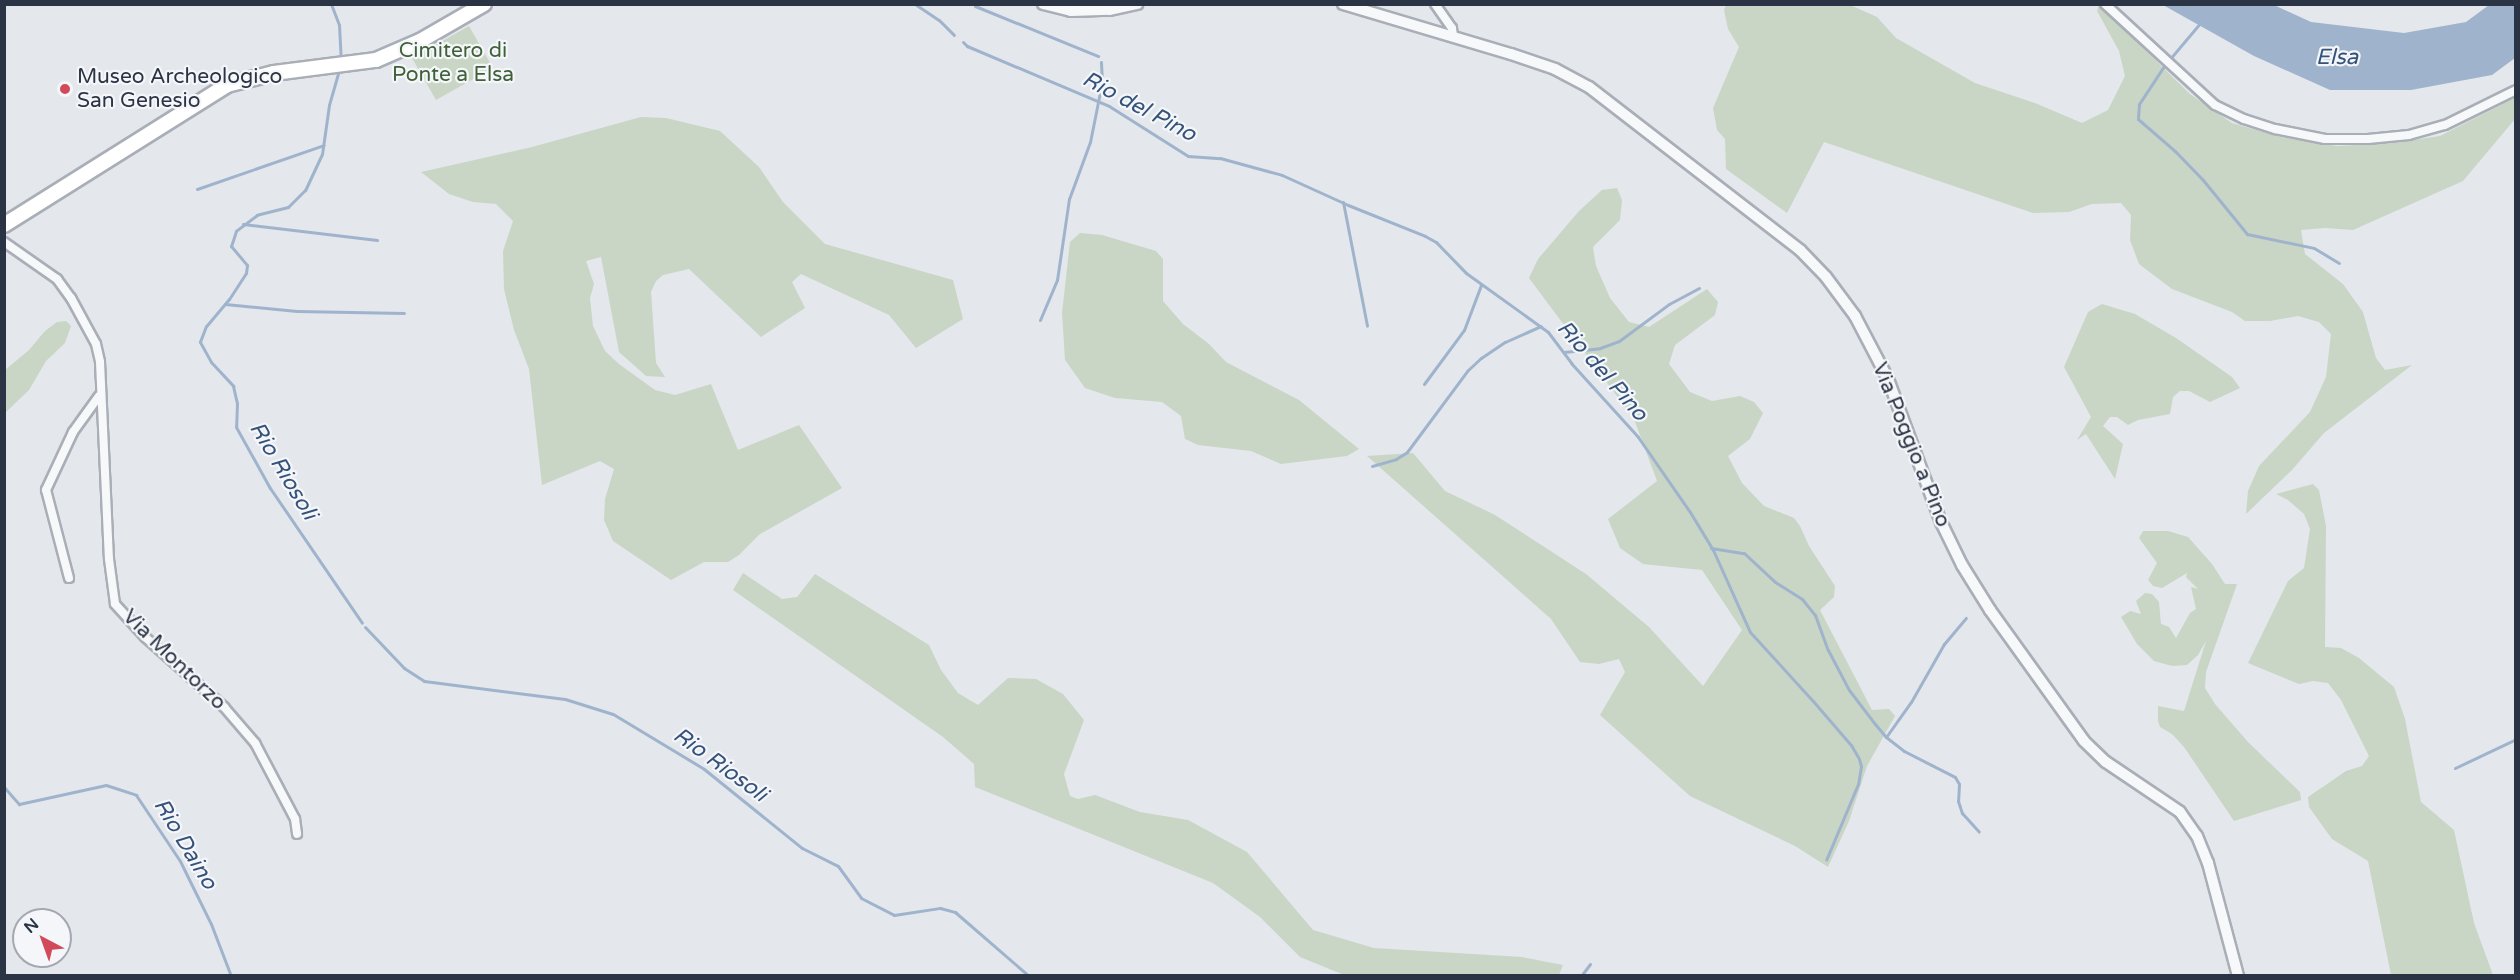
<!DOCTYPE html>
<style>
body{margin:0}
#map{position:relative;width:2520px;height:980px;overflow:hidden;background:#e4e7ec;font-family:"Varela Round",sans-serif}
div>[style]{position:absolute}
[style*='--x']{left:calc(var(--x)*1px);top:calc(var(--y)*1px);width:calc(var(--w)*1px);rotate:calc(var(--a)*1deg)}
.green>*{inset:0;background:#c9d6c5}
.water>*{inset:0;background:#9fb4cc}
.stream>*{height:3px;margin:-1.5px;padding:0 1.5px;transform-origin:1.5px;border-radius:1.5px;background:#9fb4cc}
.roads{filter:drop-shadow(2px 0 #a9aeb7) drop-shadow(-2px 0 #a9aeb7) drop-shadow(0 2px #a9aeb7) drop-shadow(0 -2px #a9aeb7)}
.minor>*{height:8px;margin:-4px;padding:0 4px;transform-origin:4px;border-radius:4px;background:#f7f8fa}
.tertiary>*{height:10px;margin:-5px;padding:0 5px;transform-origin:5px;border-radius:5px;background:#f7f8fa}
.primary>*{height:14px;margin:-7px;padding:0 7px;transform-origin:7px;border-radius:7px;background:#fff}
.dots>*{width:16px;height:16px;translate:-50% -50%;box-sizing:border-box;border:3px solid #f4f6f9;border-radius:50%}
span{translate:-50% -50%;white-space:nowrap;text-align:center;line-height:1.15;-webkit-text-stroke:4.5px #f4f6f9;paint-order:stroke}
.park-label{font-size:21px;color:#3f6138}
.poi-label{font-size:21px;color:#2b3445}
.left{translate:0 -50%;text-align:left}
.street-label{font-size:21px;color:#2b3445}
.water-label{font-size:22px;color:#34527a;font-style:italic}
.frame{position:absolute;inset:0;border:6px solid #2b3445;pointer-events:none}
.north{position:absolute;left:12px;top:908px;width:60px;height:60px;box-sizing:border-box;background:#f4f6f9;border:2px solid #a4a8b1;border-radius:50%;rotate:319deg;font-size:16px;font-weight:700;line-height:24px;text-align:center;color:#2b3445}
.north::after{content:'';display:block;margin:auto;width:21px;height:27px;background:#d1495b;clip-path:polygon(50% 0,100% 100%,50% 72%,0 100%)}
</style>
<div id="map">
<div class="green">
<i style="clip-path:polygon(1848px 4px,1877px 17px,1896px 38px,1975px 83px,2035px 103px,2082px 123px,2108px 110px,2125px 76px,2119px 51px,2097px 11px,2099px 5px,2190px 94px,2232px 123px,2281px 137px,2337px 146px,2393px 143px,2440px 136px,2515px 98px,2515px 119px,2463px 181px,2353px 230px,2325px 228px,2301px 230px,2305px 254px,2343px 284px,2363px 312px,2376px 358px,2385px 370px,2412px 365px,2324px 433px,2292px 470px,2246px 514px,2248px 491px,2259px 466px,2310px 412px,2326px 377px,2331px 334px,2319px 322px,2298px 316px,2270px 321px,2245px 321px,2232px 312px,2172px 289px,2139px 264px,2130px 240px,2131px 215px,2121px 203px,2092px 204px,2069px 212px,2033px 213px,1824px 142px,1787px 213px,1726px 169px,1725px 139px,1717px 130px,1713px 108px,1739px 47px,1728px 29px,1724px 10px,1726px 5px)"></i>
<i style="clip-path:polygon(469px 26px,493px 68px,436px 100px,412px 58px)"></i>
<i style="clip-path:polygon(641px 117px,666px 118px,720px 131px,759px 167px,783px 202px,825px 244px,953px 280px,963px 319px,916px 348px,889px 315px,801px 274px,792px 282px,805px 308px,761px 337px,689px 269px,663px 275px,656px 281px,651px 292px,656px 363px,665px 377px,646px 376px,619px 352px,601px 257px,586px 261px,594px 284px,590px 298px,593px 326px,605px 351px,619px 364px,655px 390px,675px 395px,711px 384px,738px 450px,799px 425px,842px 488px,760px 534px,739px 555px,728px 562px,704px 562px,671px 580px,613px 541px,604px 520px,605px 499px,614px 469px,600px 461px,542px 485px,529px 369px,514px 330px,504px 289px,503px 251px,513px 221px,496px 204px,473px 202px,449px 194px,421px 172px,532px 147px)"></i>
<i style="clip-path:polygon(1617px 188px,1622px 200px,1620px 220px,1593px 247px,1596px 266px,1610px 298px,1629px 322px,1649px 327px,1707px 289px,1718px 302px,1715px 315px,1675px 345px,1669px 364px,1690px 392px,1712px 401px,1740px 396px,1754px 402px,1763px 413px,1750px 439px,1728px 456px,1742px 483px,1764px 506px,1794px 518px,1800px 526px,1809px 546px,1835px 586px,1834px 597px,1820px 610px,1872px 710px,1889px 709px,1895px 716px,1867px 766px,1849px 821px,1828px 867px,1795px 846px,1690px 796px,1600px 715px,1625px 672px,1619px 659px,1599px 664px,1580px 662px,1551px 619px,1367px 456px,1413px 453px,1445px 491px,1495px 515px,1586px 574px,1649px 627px,1703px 686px,1742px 630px,1702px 570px,1643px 564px,1620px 548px,1608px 519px,1657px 481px,1634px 419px,1529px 278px,1538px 259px,1579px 211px,1602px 190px)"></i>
<i style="clip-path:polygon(1080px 233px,1102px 235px,1156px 251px,1163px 259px,1163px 301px,1183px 324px,1209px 344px,1226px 362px,1299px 400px,1359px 449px,1347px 456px,1281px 464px,1251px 451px,1198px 445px,1185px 439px,1181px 416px,1162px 402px,1115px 398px,1085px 388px,1065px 360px,1062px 313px,1070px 242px)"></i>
<i style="clip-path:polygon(2102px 304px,2135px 314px,2176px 338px,2232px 377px,2240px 388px,2210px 402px,2189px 391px,2180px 391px,2173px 397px,2170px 414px,2138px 420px,2128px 425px,2117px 417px,2110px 417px,2103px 426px,2123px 444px,2115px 479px,2086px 434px,2077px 440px,2091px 417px,2064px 367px,2088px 312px)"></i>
<i style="clip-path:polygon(66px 321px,71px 326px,65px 343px,46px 361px,29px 390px,5px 413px,5px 370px,29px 350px,45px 331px,57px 322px)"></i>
<i style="clip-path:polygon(2313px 484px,2319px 490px,2326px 526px,2325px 647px,2341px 648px,2359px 658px,2394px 687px,2405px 719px,2421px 802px,2454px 830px,2474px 923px,2493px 975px,2391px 975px,2368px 861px,2332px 839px,2309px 807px,2308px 797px,2346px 771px,2362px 766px,2369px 756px,2341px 700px,2328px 683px,2313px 681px,2299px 684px,2248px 663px,2288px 581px,2304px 568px,2310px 529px,2304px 514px,2288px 500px,2276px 494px)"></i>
<i style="clip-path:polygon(2143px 531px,2168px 531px,2188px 537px,2212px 564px,2225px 584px,2237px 584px,2206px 672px,2205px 688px,2215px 704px,2248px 742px,2300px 792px,2301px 800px,2234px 821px,2184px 747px,2172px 734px,2160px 727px,2158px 721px,2158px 706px,2184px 711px,2206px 641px,2198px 655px,2187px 665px,2172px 666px,2154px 661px,2137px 644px,2121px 617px,2130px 611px,2141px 614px,2136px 601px,2145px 593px,2152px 594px,2159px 602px,2161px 624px,2169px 627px,2176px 638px,2190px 613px,2196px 609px,2191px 587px,2198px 589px,2186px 577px,2187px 573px,2162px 588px,2153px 586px,2148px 580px,2157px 563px,2139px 538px)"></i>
<i style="clip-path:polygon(743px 573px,782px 599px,797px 597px,815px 574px,929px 645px,941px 670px,958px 693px,978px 705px,1008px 678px,1036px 679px,1063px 694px,1084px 720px,1064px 774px,1070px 796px,1078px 799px,1095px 795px,1140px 812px,1188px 820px,1247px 852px,1313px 930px,1374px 948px,1522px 957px,1563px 965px,1559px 975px,1344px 975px,1300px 957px,1260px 917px,1213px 883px,975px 787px,974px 764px,943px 737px,733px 590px)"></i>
</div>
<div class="water">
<i style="clip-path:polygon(2163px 5px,2274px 5px,2311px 22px,2404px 33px,2466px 22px,2489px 5px,2515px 5px,2515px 58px,2492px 75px,2411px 90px,2330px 90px,2254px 56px)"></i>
</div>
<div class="stream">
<i style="--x:331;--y:4;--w:22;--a:69"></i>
<i style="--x:339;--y:25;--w:36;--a:87"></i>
<i style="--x:873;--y:4;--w:13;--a:0"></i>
<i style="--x:915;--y:4;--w:29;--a:34"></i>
<i style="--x:939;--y:20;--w:21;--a:45"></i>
<i style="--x:975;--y:6;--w:133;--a:22.1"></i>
<i style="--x:2201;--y:22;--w:57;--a:130.1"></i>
<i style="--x:2164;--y:66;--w:45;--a:123.3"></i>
<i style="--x:2139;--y:104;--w:15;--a:94"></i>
<i style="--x:2138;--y:119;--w:49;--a:40.9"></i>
<i style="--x:2175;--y:151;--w:40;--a:46"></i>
<i style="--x:2203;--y:180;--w:70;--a:50.8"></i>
<i style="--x:2247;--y:234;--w:68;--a:11.8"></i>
<i style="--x:2314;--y:248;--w:29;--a:31"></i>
<i style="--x:963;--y:42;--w:6;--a:45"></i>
<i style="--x:967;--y:46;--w:154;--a:22.9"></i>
<i style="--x:1109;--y:106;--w:93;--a:32.3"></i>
<i style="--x:1188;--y:156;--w:32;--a:4"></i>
<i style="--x:1220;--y:158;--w:64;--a:15.3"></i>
<i style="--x:1282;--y:175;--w:72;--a:24.4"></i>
<i style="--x:1348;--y:205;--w:83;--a:21.9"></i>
<i style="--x:1425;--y:236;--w:13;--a:29"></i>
<i style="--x:1436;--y:242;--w:43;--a:45.9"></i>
<i style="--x:1466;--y:273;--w:101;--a:35.7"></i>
<i style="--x:1548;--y:332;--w:39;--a:53"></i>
<i style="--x:1571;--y:363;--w:100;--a:47.8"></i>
<i style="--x:1638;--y:437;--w:91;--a:55.3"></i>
<i style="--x:1690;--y:512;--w:44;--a:58.8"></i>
<i style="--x:1713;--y:550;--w:90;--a:65.7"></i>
<i style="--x:1750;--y:632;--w:93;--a:47.6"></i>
<i style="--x:1813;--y:701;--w:58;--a:49.2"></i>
<i style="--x:1851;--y:745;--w:16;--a:60"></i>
<i style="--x:1859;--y:759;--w:7;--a:74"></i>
<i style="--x:1861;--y:766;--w:18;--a:99"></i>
<i style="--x:1858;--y:784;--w:82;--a:112.8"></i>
<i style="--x:339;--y:70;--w:36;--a:106"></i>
<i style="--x:329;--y:105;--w:49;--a:98.1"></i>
<i style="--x:322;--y:154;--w:40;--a:115"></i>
<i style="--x:305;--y:190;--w:24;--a:135"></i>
<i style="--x:288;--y:207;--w:32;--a:166"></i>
<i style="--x:257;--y:215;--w:26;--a:143"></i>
<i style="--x:236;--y:231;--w:16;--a:108"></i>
<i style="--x:231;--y:246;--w:25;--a:50"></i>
<i style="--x:247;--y:265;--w:8;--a:97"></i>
<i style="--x:246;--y:273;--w:31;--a:123"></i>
<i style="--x:229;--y:299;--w:35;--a:130"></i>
<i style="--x:206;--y:326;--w:17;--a:111"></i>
<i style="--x:200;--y:342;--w:23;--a:61"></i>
<i style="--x:211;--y:362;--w:33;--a:47"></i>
<i style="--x:233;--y:386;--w:17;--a:77"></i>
<i style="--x:237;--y:403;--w:24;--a:92"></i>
<i style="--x:236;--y:427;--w:70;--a:60.9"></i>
<i style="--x:270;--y:488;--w:163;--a:55.7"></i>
<i style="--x:197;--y:189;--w:134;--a:-19.1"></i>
<i style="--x:1343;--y:202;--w:126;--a:79"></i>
<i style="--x:243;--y:224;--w:135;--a:6.8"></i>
<i style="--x:225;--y:304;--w:72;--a:5.6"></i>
<i style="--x:297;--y:311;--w:107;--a:1.1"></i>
<i style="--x:1040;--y:320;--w:43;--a:-67"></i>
<i style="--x:1057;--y:280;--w:82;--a:-81.6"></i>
<i style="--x:1069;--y:199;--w:61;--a:-69.8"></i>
<i style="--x:1090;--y:142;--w:61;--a:-78.7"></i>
<i style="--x:1102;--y:82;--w:20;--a:-93"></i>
<i style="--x:1564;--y:352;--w:36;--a:-6"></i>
<i style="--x:1600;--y:348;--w:20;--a:-20"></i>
<i style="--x:1619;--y:341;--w:62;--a:-36.5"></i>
<i style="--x:1669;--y:304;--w:34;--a:-28"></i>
<i style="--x:1424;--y:384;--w:67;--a:-53.5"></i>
<i style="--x:1464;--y:330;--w:48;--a:-69.3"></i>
<i style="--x:1372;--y:466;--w:25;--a:-16"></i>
<i style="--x:1396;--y:459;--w:13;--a:-32"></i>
<i style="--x:1407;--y:452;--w:102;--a:-53.4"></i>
<i style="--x:1468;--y:370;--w:18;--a:-43"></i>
<i style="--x:1481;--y:358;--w:29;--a:-34"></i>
<i style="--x:1505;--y:342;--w:39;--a:-24"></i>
<i style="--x:1711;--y:548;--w:33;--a:9"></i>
<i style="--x:1744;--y:553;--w:42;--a:43.1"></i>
<i style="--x:1775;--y:582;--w:32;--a:32"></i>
<i style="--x:1802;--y:599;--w:21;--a:51"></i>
<i style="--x:1815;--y:615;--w:37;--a:70"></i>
<i style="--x:1828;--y:650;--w:45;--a:62.3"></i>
<i style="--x:1849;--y:690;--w:43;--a:52.6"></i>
<i style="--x:1875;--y:724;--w:17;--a:50"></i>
<i style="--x:1886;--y:737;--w:23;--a:38"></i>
<i style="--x:1904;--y:751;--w:57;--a:27"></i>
<i style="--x:1955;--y:777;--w:8;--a:60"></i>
<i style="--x:1959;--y:784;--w:17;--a:93"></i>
<i style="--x:1958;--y:801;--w:13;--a:72"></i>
<i style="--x:1962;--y:813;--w:25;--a:48"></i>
<i style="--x:365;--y:627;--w:57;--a:46.4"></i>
<i style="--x:404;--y:668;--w:24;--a:33"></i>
<i style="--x:424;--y:681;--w:142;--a:7.3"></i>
<i style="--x:565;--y:699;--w:50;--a:17.4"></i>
<i style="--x:613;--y:714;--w:106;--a:31.1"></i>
<i style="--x:704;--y:769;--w:126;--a:38.9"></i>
<i style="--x:802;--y:848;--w:40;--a:26.6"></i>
<i style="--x:838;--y:866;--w:39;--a:54"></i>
<i style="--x:861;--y:898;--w:37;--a:27"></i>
<i style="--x:894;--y:915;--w:47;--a:-8.7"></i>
<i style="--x:940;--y:908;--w:16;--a:15"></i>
<i style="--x:955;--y:912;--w:98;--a:40.9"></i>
<i style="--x:1886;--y:737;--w:43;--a:-54.5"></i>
<i style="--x:1911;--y:702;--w:67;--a:-60.4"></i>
<i style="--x:1944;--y:644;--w:34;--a:-50"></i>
<i style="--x:2455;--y:768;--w:68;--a:-25.4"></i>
<i style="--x:4;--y:787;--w:23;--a:49"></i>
<i style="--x:19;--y:804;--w:89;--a:-12.3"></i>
<i style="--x:106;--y:785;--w:32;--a:18"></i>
<i style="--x:136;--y:795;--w:79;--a:56.3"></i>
<i style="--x:180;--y:861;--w:70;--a:63.8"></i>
<i style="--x:211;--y:924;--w:56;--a:69"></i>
<i style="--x:1581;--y:976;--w:15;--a:-53"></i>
</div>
<div class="roads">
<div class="minor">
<i style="--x:1435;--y:4;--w:29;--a:55"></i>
<i style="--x:1452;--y:28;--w:8;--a:83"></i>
<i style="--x:2105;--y:4;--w:149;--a:42.6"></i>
<i style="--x:2215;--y:105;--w:32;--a:26"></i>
<i style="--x:2244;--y:119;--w:33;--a:18"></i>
<i style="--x:2275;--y:129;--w:51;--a:11.3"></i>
<i style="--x:2325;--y:139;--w:43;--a:0"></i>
<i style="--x:2368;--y:139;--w:41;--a:-5.6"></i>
<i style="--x:2409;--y:135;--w:37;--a:-16"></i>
<i style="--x:2445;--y:125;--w:79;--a:-26.2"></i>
<i style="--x:4;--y:242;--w:65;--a:34.9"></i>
<i style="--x:57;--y:279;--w:24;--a:54"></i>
<i style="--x:71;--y:298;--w:52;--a:61.5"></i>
<i style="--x:96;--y:344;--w:18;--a:77"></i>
<i style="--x:100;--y:362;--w:197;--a:87.4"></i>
<i style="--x:109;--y:559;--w:45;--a:82.4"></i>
<i style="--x:115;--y:604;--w:45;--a:47.7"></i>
<i style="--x:145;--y:637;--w:106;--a:41.5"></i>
<i style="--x:224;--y:707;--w:48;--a:49.3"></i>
<i style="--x:255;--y:743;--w:86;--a:62.2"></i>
<i style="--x:295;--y:819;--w:15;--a:82"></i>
<i style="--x:69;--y:578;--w:91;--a:-104.6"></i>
<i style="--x:46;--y:490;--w:64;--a:-65"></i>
<i style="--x:73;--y:432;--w:44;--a:-54.2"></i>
</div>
<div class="tertiary">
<i style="--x:1043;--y:4;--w:29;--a:14"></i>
<i style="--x:1071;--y:11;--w:38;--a:-2"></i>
<i style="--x:1109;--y:10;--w:29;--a:-12"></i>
<i style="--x:1343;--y:4;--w:175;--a:16.6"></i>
<i style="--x:1511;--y:54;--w:46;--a:18.8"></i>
<i style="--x:1555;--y:69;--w:38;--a:28"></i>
<i style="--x:1589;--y:87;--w:267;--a:37.7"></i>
<i style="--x:1800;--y:250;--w:37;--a:46"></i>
<i style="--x:1826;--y:277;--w:49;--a:53.4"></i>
<i style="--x:1855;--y:316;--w:71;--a:62.4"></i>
<i style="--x:1888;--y:379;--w:153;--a:69.7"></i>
<i style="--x:1941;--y:522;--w:48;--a:64"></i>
<i style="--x:1962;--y:565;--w:53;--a:58.1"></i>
<i style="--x:1990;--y:610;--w:161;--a:54.3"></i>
<i style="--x:2084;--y:741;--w:30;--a:44"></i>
<i style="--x:2106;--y:762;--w:89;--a:34"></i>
<i style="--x:2180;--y:812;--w:29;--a:55"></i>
<i style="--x:2197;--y:836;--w:29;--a:68"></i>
<i style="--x:2208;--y:863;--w:117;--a:75.1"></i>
</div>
<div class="primary">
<i style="--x:4;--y:225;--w:263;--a:-32.1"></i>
<i style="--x:227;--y:85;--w:49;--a:-14.3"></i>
<i style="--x:274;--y:73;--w:103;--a:-7.3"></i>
<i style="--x:376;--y:60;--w:48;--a:-23.4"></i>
<i style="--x:420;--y:41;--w:74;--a:-30"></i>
</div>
</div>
<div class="dots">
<i style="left:65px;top:89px;background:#d1495b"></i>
</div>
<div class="park-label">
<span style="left:453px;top:63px">Cimitero di<br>Ponte a Elsa</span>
</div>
<div class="poi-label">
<span class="left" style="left:77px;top:89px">Museo Archeologico<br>San Genesio</span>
</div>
<div class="street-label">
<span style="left:1911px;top:445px;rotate:68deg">Via Poggio a Pino</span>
<span style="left:174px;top:660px;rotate:44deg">Via Montorzo</span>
</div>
<div class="water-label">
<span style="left:2337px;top:58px">Elsa</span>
<span style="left:1139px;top:107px;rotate:28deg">Rio del Pino</span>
<span style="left:1602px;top:371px;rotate:49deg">Rio del Pino</span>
<span style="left:283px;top:471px;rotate:59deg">Rio Riosoli</span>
<span style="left:720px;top:765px;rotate:36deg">Rio Riosoli</span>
<span style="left:185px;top:844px;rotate:59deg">Rio Daino</span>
</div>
<div class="frame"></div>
<div class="north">N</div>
</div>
